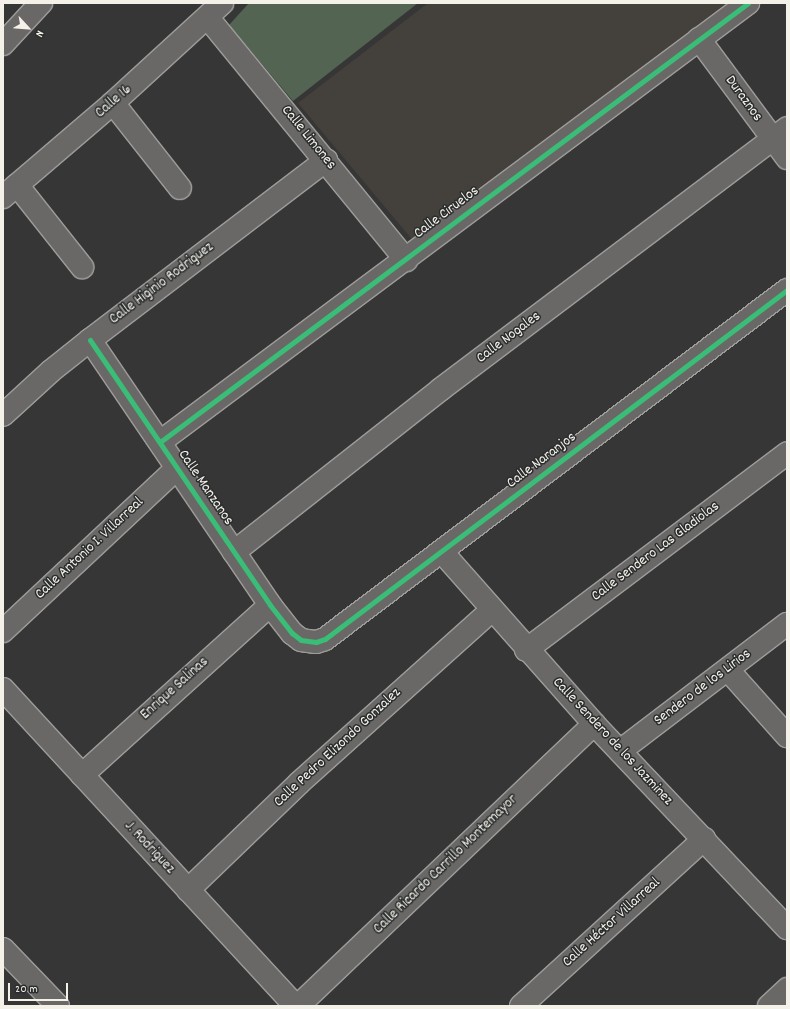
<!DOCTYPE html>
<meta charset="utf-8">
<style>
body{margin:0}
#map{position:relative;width:790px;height:1009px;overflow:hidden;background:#363636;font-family:Dekko,sans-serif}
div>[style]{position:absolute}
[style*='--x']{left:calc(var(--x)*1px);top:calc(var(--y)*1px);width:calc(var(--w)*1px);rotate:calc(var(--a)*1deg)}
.built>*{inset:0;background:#44413c}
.green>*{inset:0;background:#536452}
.roads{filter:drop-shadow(1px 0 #9c9c9a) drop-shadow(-1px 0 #9c9c9a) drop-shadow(0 1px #9c9c9a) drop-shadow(0 -1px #9c9c9a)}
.minor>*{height:22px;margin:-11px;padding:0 11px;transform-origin:11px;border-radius:11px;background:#696866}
.tertiary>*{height:22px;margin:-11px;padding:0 11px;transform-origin:11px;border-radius:11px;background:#696866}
.cycleway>*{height:5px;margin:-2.5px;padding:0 2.5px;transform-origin:2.5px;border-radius:2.5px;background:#3abd76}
span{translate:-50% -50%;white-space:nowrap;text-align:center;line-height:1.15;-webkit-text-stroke:3px #2a2d2e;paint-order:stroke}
.street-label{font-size:15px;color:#f4f1e8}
.frame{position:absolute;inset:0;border:4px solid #f4f1e8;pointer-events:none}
.north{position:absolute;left:8px;top:8px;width:40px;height:40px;-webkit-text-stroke:3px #2a2d2e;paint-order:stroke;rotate:116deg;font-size:11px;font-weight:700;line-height:16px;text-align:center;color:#f4f1e8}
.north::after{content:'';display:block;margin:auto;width:14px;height:18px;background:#f4f1e8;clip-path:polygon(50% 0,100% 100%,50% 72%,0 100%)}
.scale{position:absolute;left:8px;top:983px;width:60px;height:18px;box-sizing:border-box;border:2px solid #f4f1e8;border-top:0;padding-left:5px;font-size:12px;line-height:14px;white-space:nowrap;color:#f4f1e8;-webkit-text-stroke:3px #2a2d2e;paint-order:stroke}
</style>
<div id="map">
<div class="built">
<i style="clip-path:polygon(428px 3px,737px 3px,415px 243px,298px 103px)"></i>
</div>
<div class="green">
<i style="clip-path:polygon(249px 3px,418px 3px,293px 101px,229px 25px)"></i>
</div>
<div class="roads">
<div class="minor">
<i style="--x:208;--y:18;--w:313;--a:50.7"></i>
<i style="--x:699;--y:39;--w:148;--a:53.5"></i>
<i style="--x:3;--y:44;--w:56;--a:-47.2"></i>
<i style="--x:113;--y:103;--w:108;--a:51.8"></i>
<i style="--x:17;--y:185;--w:105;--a:51.6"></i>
<i style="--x:90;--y:340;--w:320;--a:55.8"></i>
<i style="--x:270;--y:605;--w:36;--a:52"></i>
<i style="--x:292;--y:633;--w:11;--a:38"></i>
<i style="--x:301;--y:640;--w:15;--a:8"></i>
<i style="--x:316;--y:642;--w:9;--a:-18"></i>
<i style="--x:325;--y:639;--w:579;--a:-37.07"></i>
<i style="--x:3;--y:415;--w:65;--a:-42.5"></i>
<i style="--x:51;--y:371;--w:50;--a:-38.5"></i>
<i style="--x:90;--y:340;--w:297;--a:-37.3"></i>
<i style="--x:160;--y:442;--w:734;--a:-36.74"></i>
<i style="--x:234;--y:552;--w:263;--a:-38.2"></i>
<i style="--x:441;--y:389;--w:433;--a:-37"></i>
<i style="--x:442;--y:552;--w:230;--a:48.5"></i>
<i style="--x:594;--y:724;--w:281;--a:46.6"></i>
<i style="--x:3;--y:631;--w:238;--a:-43.1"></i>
<i style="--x:526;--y:650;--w:327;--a:-37"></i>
<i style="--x:728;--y:670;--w:89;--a:48.2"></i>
<i style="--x:3;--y:689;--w:432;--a:47.3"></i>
<i style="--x:620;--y:751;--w:210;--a:-37.3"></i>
<i style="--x:82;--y:775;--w:253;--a:-42.1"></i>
<i style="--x:188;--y:890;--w:154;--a:-43.9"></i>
<i style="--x:299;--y:783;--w:258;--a:-41.9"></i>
<i style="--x:3;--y:949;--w:79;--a:46"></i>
<i style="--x:298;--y:1006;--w:409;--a:-43.6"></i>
<i style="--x:521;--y:1006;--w:248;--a:-42.4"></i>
</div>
<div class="tertiary">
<i style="--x:3;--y:197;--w:145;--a:-40.5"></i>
<i style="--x:113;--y:103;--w:148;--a:-42.5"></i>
<i style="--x:769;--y:1006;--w:25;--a:-43"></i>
</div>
</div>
<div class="cycleway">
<i style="--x:90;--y:340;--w:320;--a:55.8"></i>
<i style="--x:270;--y:605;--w:36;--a:52"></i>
<i style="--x:292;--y:633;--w:11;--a:38"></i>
<i style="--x:301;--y:640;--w:15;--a:8"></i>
<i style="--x:316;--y:642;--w:9;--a:-18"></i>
<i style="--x:325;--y:639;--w:579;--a:-37.07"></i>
<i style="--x:160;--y:442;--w:734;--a:-36.74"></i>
</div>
<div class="street-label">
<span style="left:743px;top:99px;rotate:54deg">Duraznos</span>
<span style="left:114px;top:102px;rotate:-41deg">Calle 16</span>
<span style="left:308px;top:138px;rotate:51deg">Calle Limones</span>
<span style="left:447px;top:213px;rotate:-37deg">Calle Ciruelos</span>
<span style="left:162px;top:284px;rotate:-37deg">Calle Higinio Rodriguez</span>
<span style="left:509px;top:338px;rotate:-37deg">Calle Nogales</span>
<span style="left:542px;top:461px;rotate:-37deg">Calle Naranjos</span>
<span style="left:205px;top:488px;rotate:56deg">Calle Manzanos</span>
<span style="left:90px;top:549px;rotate:-43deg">Calle Antonio I. Villarreal</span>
<span style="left:656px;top:552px;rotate:-37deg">Calle Sendero Las Gladiolas</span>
<span style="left:703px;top:688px;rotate:-37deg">Sendero de los Lirios</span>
<span style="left:175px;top:689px;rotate:-42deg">Enrique Salinas</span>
<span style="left:612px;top:742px;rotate:47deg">Calle Sendero de los Jazminez</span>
<span style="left:338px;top:748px;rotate:-43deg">Calle Pedro Elizondo Gonzalez</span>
<span style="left:149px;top:848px;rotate:47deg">J. Rodriguez</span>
<span style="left:446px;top:865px;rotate:-44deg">Calle Ricardo Carrillo Montemayor</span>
<span style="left:612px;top:923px;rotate:-42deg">Calle Héctor Villarreal</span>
</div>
<div class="frame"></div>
<div class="north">N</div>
<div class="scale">20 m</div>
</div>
